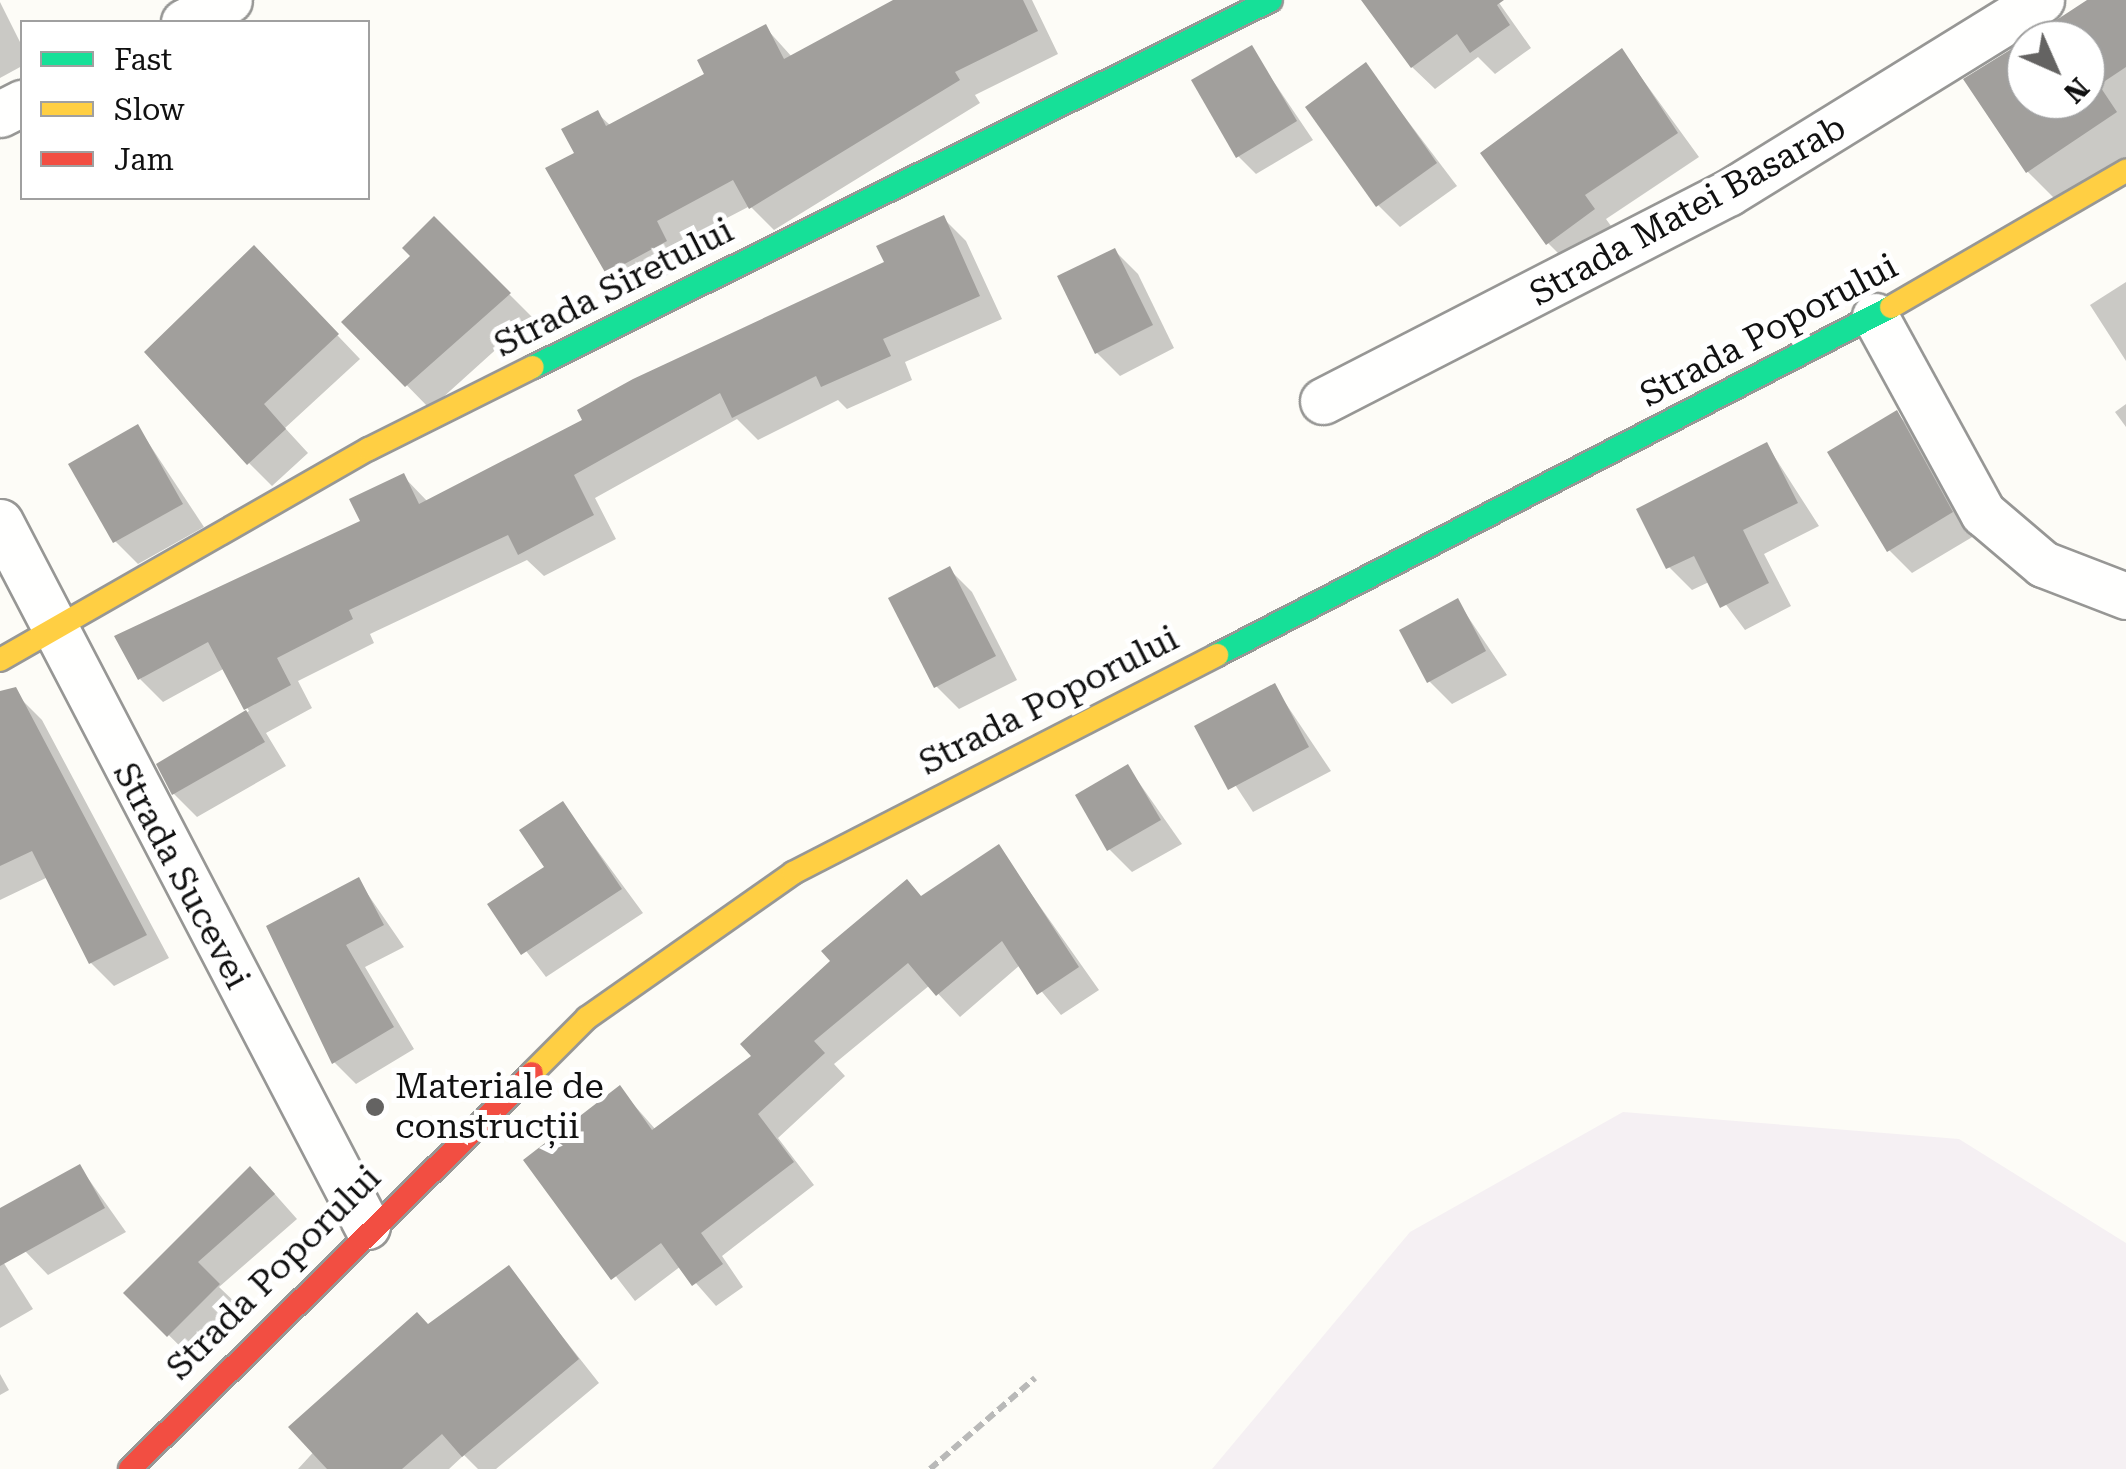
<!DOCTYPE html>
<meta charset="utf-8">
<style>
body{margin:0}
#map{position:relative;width:2126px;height:1469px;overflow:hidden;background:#fdfcf7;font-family:"Roboto Serif",serif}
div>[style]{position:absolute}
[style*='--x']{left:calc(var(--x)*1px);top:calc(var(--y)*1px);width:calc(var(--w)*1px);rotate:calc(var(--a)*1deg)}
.industrial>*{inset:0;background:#f5f0f3}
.shadow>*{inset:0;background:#0003}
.building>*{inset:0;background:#a19f9c}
.path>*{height:6px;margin-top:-3px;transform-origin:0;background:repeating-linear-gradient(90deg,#b9b9b8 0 10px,transparent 0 15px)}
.roads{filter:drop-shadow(2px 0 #979795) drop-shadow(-2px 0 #979795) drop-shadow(0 2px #979795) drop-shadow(0 -2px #979795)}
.street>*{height:45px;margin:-22.5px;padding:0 22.5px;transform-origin:22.5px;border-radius:22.5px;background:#fffffe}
.fast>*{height:22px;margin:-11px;padding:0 11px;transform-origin:11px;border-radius:11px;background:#16e098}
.slow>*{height:22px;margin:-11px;padding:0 11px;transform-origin:11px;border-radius:11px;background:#ffcf43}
.jam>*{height:22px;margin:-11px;padding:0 11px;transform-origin:11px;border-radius:11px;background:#f24e42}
.dots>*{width:28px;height:28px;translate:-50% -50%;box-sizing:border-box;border:5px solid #fff;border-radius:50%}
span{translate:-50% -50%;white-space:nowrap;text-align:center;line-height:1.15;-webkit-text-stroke:10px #fff;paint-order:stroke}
.street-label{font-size:35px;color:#111}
.poi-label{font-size:35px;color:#111}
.left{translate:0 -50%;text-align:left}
.legend{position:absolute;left:20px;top:20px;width:350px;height:180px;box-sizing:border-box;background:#fff;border:2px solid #a0a0a0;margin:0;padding:12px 18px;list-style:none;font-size:30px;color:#111}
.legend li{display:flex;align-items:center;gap:20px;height:50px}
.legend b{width:50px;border:2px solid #a0a0a0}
.north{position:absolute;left:2006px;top:20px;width:100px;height:100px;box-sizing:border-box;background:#fff;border:2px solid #a0a0a0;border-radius:50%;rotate:135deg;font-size:28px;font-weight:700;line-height:40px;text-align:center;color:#111}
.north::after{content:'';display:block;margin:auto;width:35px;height:45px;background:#646362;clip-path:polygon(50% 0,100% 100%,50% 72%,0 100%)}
</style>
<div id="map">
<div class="industrial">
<i style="clip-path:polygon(1623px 1112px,1959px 1139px,2126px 1243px,2126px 1469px,1212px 1469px,1410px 1232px)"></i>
</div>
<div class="shadow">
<i style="clip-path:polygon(898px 0,1032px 0,1058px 54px,975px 95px,980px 103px,774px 230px,750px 206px,677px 244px,688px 264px,630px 295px,608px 272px,577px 154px,597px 113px,611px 126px,708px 75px,765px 27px,792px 57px)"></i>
<i style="clip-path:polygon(1391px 0,1497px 0,1531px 48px,1495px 74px,1478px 57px,1435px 89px,1412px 67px)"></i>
<i style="clip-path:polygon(2090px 0,2126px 0,2126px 174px,2068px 212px,2027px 171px,1967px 80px,2026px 41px,2026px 100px,2086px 100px,2086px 40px,2028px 40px)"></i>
<i style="clip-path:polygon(0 2px,22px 46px,22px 66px,0 78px)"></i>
<i style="clip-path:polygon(1251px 48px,1313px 140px,1256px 174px,1238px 156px)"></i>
<i style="clip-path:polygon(1622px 51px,1699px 157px,1606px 219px,1616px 233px,1571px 266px,1548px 243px)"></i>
<i style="clip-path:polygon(1366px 66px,1457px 186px,1400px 227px,1378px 205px)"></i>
<i style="clip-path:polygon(943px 218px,966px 241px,1002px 319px,905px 362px,912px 380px,847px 409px,838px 400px,758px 440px,737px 419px,595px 498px,616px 539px,544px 576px,527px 560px,370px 634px,374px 643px,298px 681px,312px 708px,266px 733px,286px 766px,197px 817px,174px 794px,159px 764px,249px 711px,225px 668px,163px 702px,140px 679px,363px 522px,403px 476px,428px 502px,887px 264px)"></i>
<i style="clip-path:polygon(434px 219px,532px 317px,430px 409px,345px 322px,414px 256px)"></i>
<i style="clip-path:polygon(1115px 251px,1138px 274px,1174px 348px,1120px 376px,1097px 353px)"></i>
<i style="clip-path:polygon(277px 272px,360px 359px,285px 428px,308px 453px,272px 486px,249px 463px)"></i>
<i style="clip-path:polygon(2126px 282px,2126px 361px,2090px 305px)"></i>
<i style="clip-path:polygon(2126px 404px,2126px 427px,2115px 412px)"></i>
<i style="clip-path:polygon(1896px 413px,1919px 436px,1974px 536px,1912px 573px,1889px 550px)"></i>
<i style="clip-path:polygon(138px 427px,204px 527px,138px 564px,115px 541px)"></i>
<i style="clip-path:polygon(1767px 445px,1819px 526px,1764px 554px,1791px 606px,1745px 630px,1709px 582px,1692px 590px,1669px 567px)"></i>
<i style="clip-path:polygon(949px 569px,972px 592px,1017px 680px,959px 709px,936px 686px)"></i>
<i style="clip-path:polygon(1458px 602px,1507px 675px,1452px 704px,1429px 681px)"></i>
<i style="clip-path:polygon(1274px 686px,1331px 771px,1253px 812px,1197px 727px)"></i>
<i style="clip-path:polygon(19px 697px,42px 720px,169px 958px,114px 986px,91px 963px,48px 877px,0 900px,0 706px)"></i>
<i style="clip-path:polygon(1128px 767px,1182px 844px,1132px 872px,1109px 849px)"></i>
<i style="clip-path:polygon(563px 804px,643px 913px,546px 977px,491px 905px,547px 868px)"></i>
<i style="clip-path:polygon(998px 847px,1099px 990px,1061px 1015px,1020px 965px,960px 1017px,930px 985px,834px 1064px,845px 1076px,778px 1138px,814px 1185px,722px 1256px,743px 1287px,716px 1306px,681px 1266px,635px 1301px,526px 1160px,619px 1088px,656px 1130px,754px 1056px,922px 898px)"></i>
<i style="clip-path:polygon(358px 880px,404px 947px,365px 967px,414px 1049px,356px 1084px,334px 1062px,269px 928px)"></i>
<i style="clip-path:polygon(80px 1167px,126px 1232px,48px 1275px,25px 1251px)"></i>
<i style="clip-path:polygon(273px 1192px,297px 1219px,219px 1287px,241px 1308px,192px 1358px,126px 1293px)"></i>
<i style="clip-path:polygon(0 1257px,33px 1309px,0 1328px)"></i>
<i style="clip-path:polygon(509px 1269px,599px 1383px,496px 1469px,478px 1469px,464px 1455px,449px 1469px,298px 1469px,428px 1327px)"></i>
<i style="clip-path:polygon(0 1374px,9px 1390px,0 1395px)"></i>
</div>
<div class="building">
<i style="clip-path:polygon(893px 0,1023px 0,1038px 31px,955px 72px,960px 80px,749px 209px,733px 180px,657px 221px,667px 241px,606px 274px,545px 168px,574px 153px,561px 129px,598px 110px,606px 126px,704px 74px,697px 60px,766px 24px,784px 59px)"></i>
<i style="clip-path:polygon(1361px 0,1504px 0,1497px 5px,1510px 25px,1470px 53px,1457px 34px,1411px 68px)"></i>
<i style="clip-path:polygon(2087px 0,2126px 0,2126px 67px,2099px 85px,2117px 112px,2026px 173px,1963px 79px,2026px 40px,2026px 100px,2086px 100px,2086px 40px,2026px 40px)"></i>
<i style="clip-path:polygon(1252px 45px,1297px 121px,1236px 158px,1191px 80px)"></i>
<i style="clip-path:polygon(1622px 48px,1678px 133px,1585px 195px,1595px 209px,1546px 245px,1480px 153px)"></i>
<i style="clip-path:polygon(1366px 62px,1437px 163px,1376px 207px,1305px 107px)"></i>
<i style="clip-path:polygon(944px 215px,980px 296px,883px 339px,891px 356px,821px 387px,816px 376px,732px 418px,720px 393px,574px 475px,594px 515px,518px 555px,508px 535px,349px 610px,353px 619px,277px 658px,291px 685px,244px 710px,208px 642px,138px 680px,114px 636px,360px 521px,349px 499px,404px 473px,419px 504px,582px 420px,577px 410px,633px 379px,884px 262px,876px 246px)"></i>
<i style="clip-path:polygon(434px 216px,511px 293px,405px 387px,341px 322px,410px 256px,402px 248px)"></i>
<i style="clip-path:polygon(254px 245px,339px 334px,264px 404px,286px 429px,247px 465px,144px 352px)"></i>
<i style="clip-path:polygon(1115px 248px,1153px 325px,1095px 354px,1057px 276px)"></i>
<i style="clip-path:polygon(1897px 410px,1953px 512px,1887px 552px,1827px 452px)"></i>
<i style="clip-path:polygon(138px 424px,183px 504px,113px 543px,68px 464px)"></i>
<i style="clip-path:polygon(1767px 442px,1798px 503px,1743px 530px,1769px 583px,1720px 608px,1694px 556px,1666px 569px,1636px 509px)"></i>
<i style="clip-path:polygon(950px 566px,996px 656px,934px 688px,888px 598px)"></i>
<i style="clip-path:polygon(1458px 598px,1486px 651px,1427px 683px,1399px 630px)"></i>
<i style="clip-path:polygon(1275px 683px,1309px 747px,1228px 790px,1194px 726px)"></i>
<i style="clip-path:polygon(16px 687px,147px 935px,89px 964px,32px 851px,0 866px,0 691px)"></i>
<i style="clip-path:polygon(246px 710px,265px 742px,172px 795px,156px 764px)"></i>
<i style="clip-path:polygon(1128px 764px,1161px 820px,1107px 851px,1075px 795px)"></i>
<i style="clip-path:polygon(563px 801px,622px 889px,521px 955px,487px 904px,544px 867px,519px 830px)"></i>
<i style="clip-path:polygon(999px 844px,1079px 967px,1037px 995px,1002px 941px,936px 996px,908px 963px,814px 1041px,825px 1053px,758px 1114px,794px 1162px,701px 1233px,723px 1264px,692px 1286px,661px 1243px,611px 1280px,523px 1160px,620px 1085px,652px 1130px,751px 1056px,740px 1044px,830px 961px,821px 951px,907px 879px,921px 896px)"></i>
<i style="clip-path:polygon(359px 877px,384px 925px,346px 945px,394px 1027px,332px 1064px,266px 926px)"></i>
<i style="clip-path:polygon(80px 1164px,105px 1208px,0 1266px,0 1208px)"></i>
<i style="clip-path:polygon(250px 1166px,275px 1194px,198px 1262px,220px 1284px,167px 1337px,123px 1293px)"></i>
<i style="clip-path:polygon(509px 1265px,579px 1359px,462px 1457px,442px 1434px,402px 1469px,327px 1469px,288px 1427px,417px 1312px,428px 1324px)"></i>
</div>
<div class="path">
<i style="--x:930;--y:1469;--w:139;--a:-40.9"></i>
</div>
<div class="roads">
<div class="street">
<i style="--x:184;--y:22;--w:50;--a:-26.1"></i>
<i style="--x:0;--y:114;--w:25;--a:-27"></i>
<i style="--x:1875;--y:316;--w:225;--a:61.3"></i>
<i style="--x:1983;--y:513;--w:79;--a:40.4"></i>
<i style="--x:2043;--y:564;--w:89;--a:21.1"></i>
<i style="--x:1323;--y:401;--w:455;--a:-27.2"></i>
<i style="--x:1728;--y:193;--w:368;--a:-31.7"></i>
<i style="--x:0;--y:522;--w:794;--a:62.47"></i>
</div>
<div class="fast">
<i style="--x:533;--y:367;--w:824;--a:-26.44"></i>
<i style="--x:1217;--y:655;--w:759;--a:-27.31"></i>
</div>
<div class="slow">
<i style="--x:1891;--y:307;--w:272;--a:-30.1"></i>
<i style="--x:0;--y:660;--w:425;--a:-29.8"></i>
<i style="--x:369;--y:449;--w:183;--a:-26.6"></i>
<i style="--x:532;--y:1073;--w:78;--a:-45"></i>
<i style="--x:587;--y:1018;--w:252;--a:-35.1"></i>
<i style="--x:793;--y:873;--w:477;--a:-27.2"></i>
</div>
<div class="jam">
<i style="--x:130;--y:1469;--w:564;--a:-44.57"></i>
</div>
</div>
<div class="dots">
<i style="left:375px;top:1107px;background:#646362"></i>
</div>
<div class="street-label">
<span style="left:1688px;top:211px;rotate:-29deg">Strada Matei Basarab</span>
<span style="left:614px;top:288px;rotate:-27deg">Strada Siretului</span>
<span style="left:1769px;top:331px;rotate:-28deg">Strada Poporului</span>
<span style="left:1049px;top:701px;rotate:-27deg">Strada Poporului</span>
<span style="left:181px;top:876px;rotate:62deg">Strada Sucevei</span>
<span style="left:274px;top:1273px;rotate:-45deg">Strada Poporului</span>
</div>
<div class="poi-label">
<span class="left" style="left:395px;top:1107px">Materiale de<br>construcții</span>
</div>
<ul class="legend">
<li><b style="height:12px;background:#16e098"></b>Fast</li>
<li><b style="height:12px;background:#ffcf43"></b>Slow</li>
<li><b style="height:12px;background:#f24e42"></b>Jam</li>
</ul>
<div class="north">N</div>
</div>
